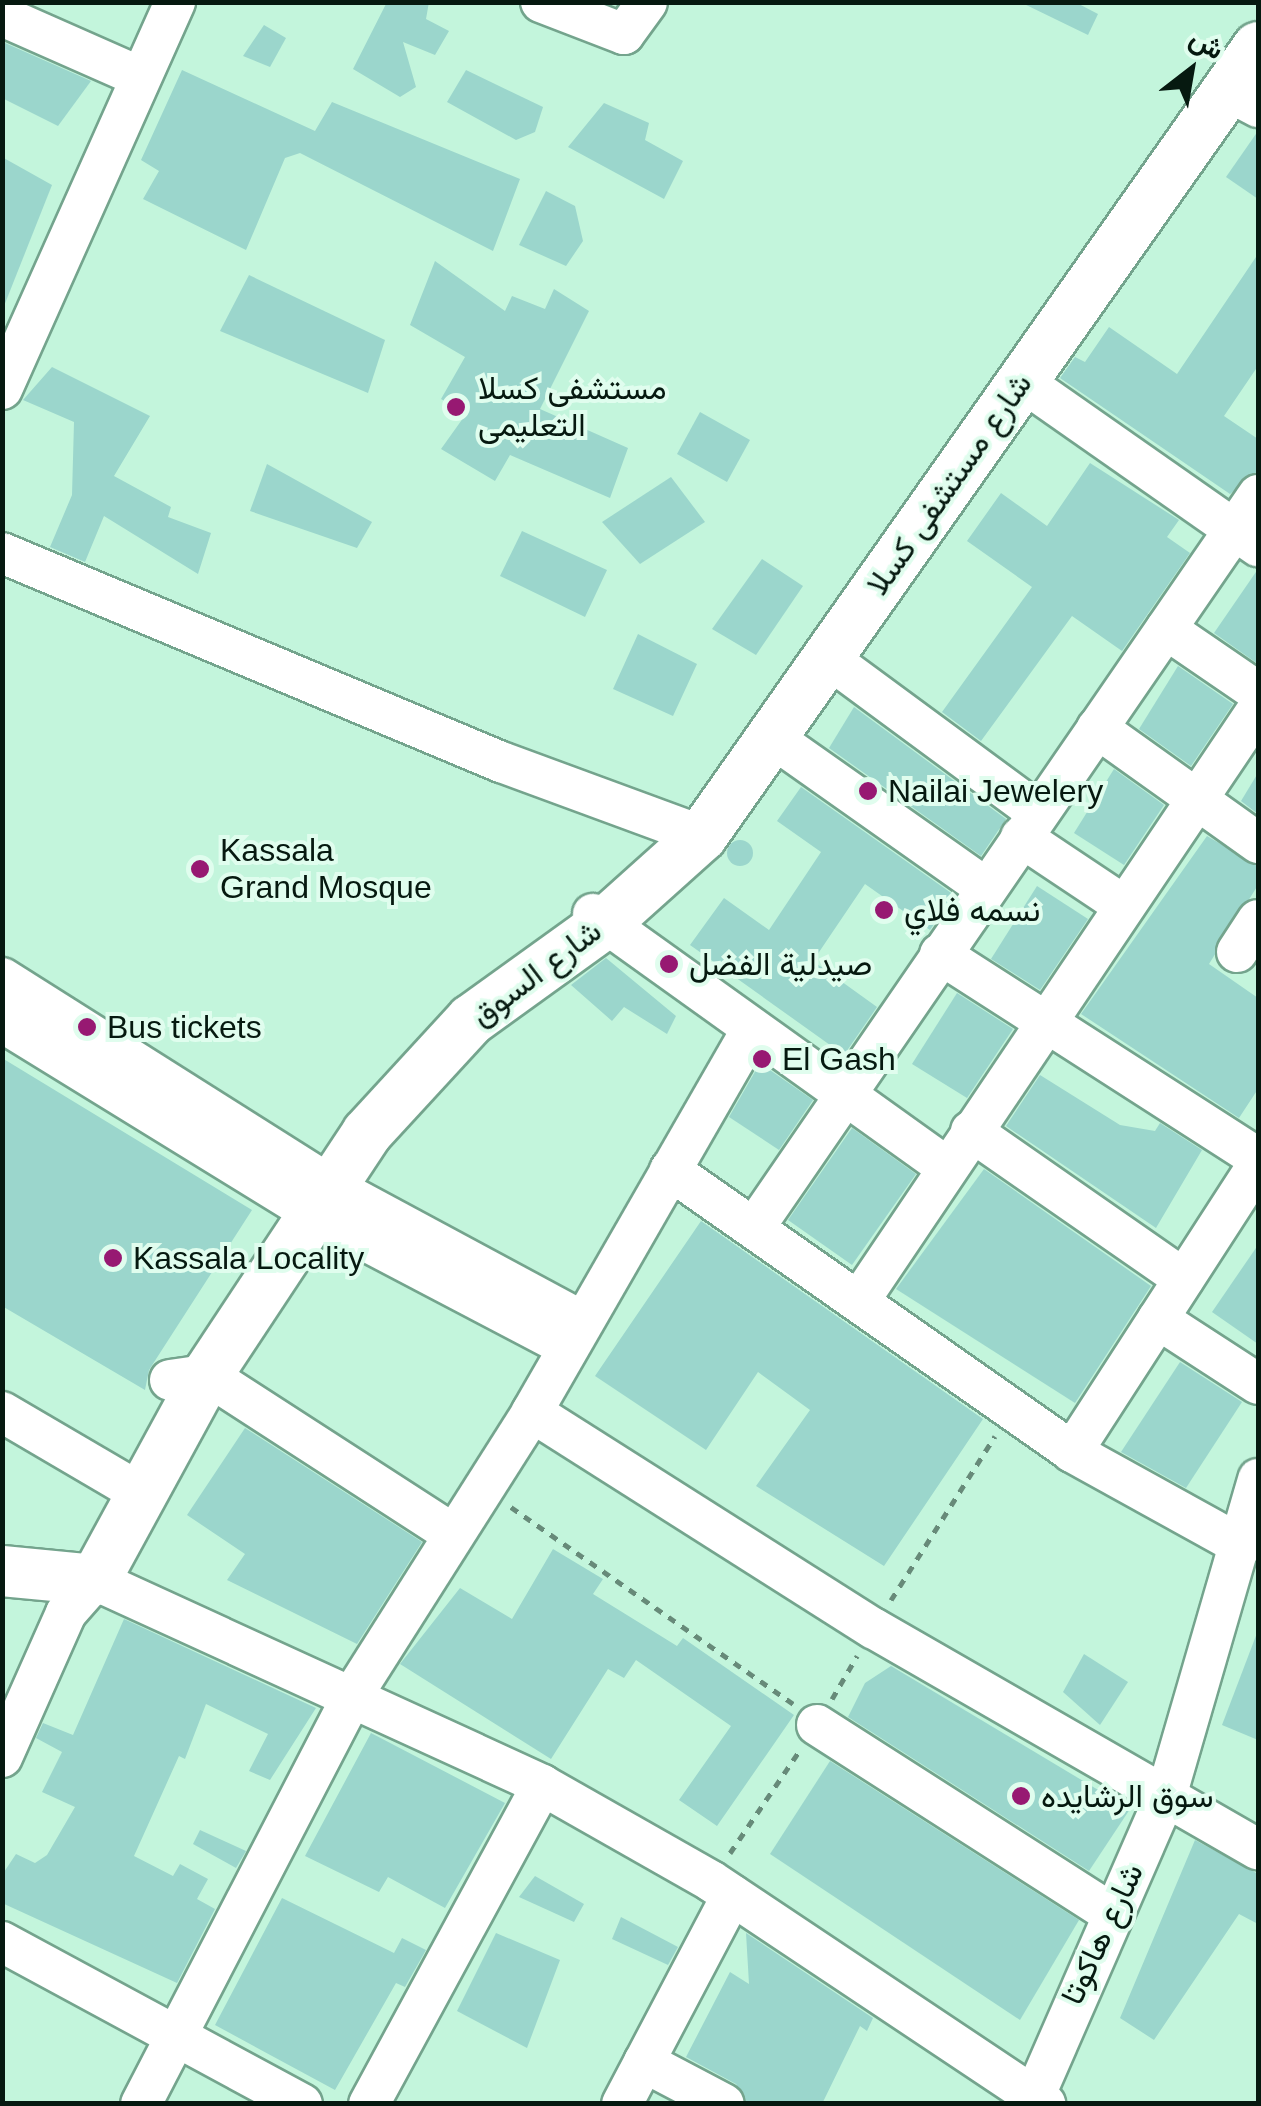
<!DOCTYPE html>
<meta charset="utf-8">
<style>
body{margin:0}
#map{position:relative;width:1261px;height:2106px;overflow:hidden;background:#c3f5dc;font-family:Arial,Vazirmatn,sans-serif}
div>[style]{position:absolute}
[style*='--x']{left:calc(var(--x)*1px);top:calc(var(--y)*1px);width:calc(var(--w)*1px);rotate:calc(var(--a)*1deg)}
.building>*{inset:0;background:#9bd6cc}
.round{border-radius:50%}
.path>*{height:5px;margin-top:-2.5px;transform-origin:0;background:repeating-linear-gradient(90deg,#678a79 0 8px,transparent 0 16px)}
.roads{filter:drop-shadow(2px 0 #74a48d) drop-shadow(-2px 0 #74a48d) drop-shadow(0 2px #74a48d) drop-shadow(0 -2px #74a48d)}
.minor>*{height:40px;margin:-20px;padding:0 20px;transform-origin:20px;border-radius:20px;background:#fff}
.major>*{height:50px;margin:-25px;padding:0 25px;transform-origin:25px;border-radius:25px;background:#fff}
.dots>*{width:28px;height:28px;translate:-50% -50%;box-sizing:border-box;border:5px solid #e0fdee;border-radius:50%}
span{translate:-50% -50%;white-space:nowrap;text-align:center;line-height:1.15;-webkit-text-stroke:8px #e0fdee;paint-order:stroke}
.poi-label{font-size:32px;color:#061910}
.left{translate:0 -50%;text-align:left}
.street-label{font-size:32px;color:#061910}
.frame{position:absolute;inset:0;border:5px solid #061910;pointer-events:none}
.north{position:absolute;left:1141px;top:20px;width:100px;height:100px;-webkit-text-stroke:8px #e0fdee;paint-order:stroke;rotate:31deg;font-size:28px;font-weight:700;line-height:40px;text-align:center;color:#061910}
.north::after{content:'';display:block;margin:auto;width:35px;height:45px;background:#061910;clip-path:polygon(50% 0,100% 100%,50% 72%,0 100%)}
</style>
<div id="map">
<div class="building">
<i style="clip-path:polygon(387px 2px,429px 2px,426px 19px,449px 31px,435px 55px,403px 42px,416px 87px,400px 97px,353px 69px)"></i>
<i style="clip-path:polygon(1020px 2px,1075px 2px,1098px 14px,1088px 35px)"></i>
<i style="clip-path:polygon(264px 25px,286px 38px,270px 67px,243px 56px)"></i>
<i style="clip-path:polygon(5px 43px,91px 81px,58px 126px,2px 98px)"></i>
<i style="clip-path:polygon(182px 70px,315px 131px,332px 102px,520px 179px,493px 251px,300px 153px,285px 158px,246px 250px,143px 199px,159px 171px,141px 160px)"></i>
<i style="clip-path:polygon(466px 70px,543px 107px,535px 132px,516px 140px,447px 102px)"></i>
<i style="clip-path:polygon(604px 103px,649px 123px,645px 140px,683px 161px,664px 199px,568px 147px)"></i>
<i style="clip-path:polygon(1258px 131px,1258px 199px,1226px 177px)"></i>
<i style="clip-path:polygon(2px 157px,52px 185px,4px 306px,2px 306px)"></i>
<i style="clip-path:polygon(546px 191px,575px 206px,583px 241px,566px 266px,519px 245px)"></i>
<i style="clip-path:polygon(1258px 254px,1258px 366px,1224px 416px,1258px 439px,1258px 471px,1230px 494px,1060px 378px,1075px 357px,1085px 362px,1109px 327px,1177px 374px)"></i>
<i style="clip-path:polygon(435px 261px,505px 311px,512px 296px,545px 309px,554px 289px,589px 311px,540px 409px,628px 448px,610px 498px,510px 455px,495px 481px,441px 449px,466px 414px,441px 399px,465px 357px,410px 325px)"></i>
<i style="clip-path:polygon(249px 275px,385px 340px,368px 393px,220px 331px)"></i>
<i style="clip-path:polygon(52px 367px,150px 416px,114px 476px,171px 507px,168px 517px,211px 533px,198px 574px,104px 516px,85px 562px,50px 547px,72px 495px,74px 422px,23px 400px)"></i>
<i style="clip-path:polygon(700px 412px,750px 440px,727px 482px,677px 454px)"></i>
<i style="clip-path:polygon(1090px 463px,1179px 520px,1167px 537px,1190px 553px,1122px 651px,1072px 616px,981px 741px,942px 712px,1032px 587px,967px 541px,1001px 493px,1047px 526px)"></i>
<i style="clip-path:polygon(267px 464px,372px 522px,357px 548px,250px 511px)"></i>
<i style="clip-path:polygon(671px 477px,705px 522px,640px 564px,602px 522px)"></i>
<i style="clip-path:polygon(522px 531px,607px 570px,585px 617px,500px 576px)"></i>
<i style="clip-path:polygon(762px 559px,803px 586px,756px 655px,712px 629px)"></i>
<i style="clip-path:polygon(1258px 569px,1258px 664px,1214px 633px)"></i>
<i style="clip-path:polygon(638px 634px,697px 664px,673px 716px,613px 689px)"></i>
<i style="clip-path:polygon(1178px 666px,1233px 704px,1191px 766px,1139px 729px)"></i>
<i style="clip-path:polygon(854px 707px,1006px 819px,981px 856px,829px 748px)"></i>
<i style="clip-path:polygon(1114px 769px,1164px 805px,1124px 865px,1074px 833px)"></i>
<i style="clip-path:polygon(1258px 773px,1258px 814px,1241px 801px)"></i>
<i style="clip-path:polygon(801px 787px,954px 895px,930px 930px,865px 884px,813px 961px,877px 1007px,844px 1055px,690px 945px,724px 898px,769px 930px,821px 852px,777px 821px)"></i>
<i style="clip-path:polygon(1207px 836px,1258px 866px,1258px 885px,1209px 964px,1258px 998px,1258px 1089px,1239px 1118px,1081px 1014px)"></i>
<i class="round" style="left:727px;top:840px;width:26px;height:26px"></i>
<i style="clip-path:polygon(1037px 886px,1088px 919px,1040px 990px,991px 959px)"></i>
<i style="clip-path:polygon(606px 958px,676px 1016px,667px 1034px,624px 1007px,612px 1021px,571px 985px)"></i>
<i style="clip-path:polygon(957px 993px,1013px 1029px,967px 1098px,912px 1064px)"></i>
<i style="clip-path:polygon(2px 1058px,252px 1210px,149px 1370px,145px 1390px,2px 1306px)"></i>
<i style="clip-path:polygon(760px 1063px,813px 1100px,779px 1150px,729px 1117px)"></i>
<i style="clip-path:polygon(1040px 1075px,1120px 1125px,1155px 1131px,1160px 1123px,1202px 1150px,1156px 1228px,1006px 1126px)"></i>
<i style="clip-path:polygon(852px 1128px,916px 1174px,852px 1265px,788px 1220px)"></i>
<i style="clip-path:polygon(984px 1169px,1151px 1286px,1075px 1403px,896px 1289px)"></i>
<i style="clip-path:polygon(701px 1221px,983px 1419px,884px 1566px,756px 1486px,810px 1410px,758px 1372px,706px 1450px,595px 1376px)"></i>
<i style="clip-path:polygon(1258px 1245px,1258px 1344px,1212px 1312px)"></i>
<i style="clip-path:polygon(1180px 1362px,1242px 1402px,1186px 1488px,1121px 1452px)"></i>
<i style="clip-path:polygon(245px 1428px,422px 1542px,357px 1644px,227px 1580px,245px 1554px,187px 1515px)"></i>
<i style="clip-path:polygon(553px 1549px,603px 1579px,593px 1594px,677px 1646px,683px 1638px,794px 1715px,717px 1826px,679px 1800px,731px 1726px,636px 1660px,624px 1678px,608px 1669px,551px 1759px,400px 1664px,460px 1588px,512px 1619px)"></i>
<i style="clip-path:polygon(124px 1619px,316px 1708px,270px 1780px,249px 1771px,268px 1734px,206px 1704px,185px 1759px,179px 1756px,134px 1856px,173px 1876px,180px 1864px,208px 1879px,197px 1899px,215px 1909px,177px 1983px,2px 1903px,2px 1875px,16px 1854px,35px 1863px,47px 1855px,75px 1807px,42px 1792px,62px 1752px,36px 1738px,43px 1723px,73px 1735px)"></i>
<i style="clip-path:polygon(1257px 1633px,1258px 1634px,1258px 1740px,1222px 1725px)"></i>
<i style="clip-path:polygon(1084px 1654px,1128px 1682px,1100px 1725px,1063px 1692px)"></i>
<i style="clip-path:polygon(891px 1666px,1130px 1809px,1089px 1871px,848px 1717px,865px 1683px)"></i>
<i style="clip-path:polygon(371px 1733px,505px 1803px,445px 1908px,388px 1877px,379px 1892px,305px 1856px)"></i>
<i style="clip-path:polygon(830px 1761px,1079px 1920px,1020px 2020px,770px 1854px)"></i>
<i style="clip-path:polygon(200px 1830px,246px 1851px,236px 1868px,193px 1844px)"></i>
<i style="clip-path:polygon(1195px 1840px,1258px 1874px,1258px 1924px,1239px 1914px,1154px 2040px,1120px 2018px)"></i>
<i style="clip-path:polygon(535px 1876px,584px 1904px,574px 1922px,519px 1897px)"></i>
<i style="clip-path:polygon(282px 1898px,394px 1953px,402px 1938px,426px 1950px,405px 1987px,396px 1983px,335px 2090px,215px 2025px)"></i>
<i style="clip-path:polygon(621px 1917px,678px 1947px,668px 1965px,612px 1939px)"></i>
<i style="clip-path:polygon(496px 1933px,560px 1960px,527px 2048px,457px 2011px)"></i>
<i style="clip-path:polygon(746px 1933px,873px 2018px,867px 2031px,860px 2026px,822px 2104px,748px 2104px,736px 2084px,686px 2057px,730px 1972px,749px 1984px)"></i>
</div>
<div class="path">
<i style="--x:511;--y:1507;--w:344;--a:34.9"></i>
<i style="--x:891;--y:1600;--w:194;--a:-57.6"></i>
<i style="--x:832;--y:1699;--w:50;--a:-59.8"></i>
<i style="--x:730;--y:1853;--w:125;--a:-55.8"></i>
</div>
<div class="roads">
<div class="minor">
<i style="--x:541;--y:2;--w:89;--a:21.1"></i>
<i style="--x:624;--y:34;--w:39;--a:-54"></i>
<i style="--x:2;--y:16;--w:151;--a:23.8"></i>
<i style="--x:1228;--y:91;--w:34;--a:28"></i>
<i style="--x:1022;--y:381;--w:288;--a:35"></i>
<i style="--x:2;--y:389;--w:424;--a:-65.9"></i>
<i style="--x:2;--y:553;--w:541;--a:22.73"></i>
<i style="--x:501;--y:762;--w:214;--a:20.2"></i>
<i style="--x:1166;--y:629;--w:112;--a:34.4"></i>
<i style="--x:828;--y:658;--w:261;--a:36.4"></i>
<i style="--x:1097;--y:728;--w:198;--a:35.5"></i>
<i style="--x:773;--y:738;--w:261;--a:35.2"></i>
<i style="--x:1021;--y:837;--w:123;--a:33.7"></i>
<i style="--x:593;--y:914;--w:435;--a:35.6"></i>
<i style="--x:1237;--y:952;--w:38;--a:-57"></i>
<i style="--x:940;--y:954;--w:378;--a:32.7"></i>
<i style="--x:2;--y:978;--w:387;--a:32.3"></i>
<i style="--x:329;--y:1185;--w:285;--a:28.3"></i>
<i style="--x:2;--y:1022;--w:363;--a:31.6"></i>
<i style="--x:311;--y:1212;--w:286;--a:27.7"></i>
<i style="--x:971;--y:1131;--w:259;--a:34.8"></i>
<i style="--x:670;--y:1170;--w:491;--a:35"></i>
<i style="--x:1072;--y:1452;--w:194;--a:28.9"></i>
<i style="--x:756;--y:1225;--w:886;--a:-55.48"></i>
<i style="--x:861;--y:1298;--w:710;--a:-56.02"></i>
<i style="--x:1158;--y:1319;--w:119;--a:33"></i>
<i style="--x:170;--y:1380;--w:37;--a:-8"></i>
<i style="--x:207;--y:1375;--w:293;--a:32.9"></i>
<i style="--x:2;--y:1412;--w:162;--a:30.4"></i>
<i style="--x:532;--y:1412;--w:404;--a:32.4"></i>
<i style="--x:873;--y:1628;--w:444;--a:29.9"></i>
<i style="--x:1072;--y:1452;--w:343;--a:-57.1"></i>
<i style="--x:817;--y:1725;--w:349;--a:32.6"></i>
<i style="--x:2;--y:1757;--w:158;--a:-66"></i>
<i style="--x:66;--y:1613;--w:44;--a:-48.7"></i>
<i style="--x:95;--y:1580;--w:492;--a:24.6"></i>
<i style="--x:542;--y:1785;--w:194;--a:29.6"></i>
<i style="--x:711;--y:1881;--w:402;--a:33.7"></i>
<i style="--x:2;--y:1942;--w:341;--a:28.4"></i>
<i style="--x:644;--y:2062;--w:90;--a:27.7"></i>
<i style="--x:141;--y:2104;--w:463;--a:-62.6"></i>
<i style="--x:354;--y:1693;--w:333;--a:-57.6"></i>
<i style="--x:532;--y:1412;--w:439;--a:-60.1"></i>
<i style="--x:369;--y:2104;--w:363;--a:-61.5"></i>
<i style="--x:622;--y:2104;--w:236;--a:-62.2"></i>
<i style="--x:1031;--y:2104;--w:339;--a:-66.4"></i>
<i style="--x:1167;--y:1793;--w:327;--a:-73.8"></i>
</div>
<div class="major">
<i style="--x:2;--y:1571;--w:93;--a:5.5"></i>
<i style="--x:95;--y:1580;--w:234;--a:-61.4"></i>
<i style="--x:207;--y:1375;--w:290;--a:-56.5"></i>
<i style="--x:367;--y:1133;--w:154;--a:-47.4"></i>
<i style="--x:471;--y:1020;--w:164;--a:-35.8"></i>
<i style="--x:604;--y:924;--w:132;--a:-41.9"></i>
<i style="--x:702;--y:836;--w:965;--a:-54.83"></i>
</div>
</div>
<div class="dots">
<i style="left:456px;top:407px;background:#971972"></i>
<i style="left:868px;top:791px;background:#971972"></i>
<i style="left:200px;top:869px;background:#971972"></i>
<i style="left:884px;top:910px;background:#971972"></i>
<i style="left:669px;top:964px;background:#971972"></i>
<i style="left:87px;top:1027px;background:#971972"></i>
<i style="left:762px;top:1059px;background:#971972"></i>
<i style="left:113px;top:1258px;background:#971972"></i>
<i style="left:1021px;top:1796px;background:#971972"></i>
</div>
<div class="poi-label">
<span class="left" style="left:478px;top:407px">مستشفى كسلا<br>التعليمى</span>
<span class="left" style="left:888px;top:791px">Nailai Jewelery</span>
<span class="left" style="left:220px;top:869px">Kassala<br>Grand Mosque</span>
<span class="left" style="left:904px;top:910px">نسمه فلاي</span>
<span class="left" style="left:689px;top:964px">صيدلية الفضل</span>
<span class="left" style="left:107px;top:1027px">Bus tickets</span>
<span class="left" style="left:782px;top:1059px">El Gash</span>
<span class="left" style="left:133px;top:1258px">Kassala Locality</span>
<span class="left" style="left:1041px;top:1796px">سوق الرشايده</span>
</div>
<div class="street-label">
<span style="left:949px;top:484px;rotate:-55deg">شارع مستشفى كسلا</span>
<span style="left:536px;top:973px;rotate:-37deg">شارع السوق</span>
<span style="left:1102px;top:1934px;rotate:-65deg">شارع هاكوتا</span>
</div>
<div class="frame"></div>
<div class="north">ش</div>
</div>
